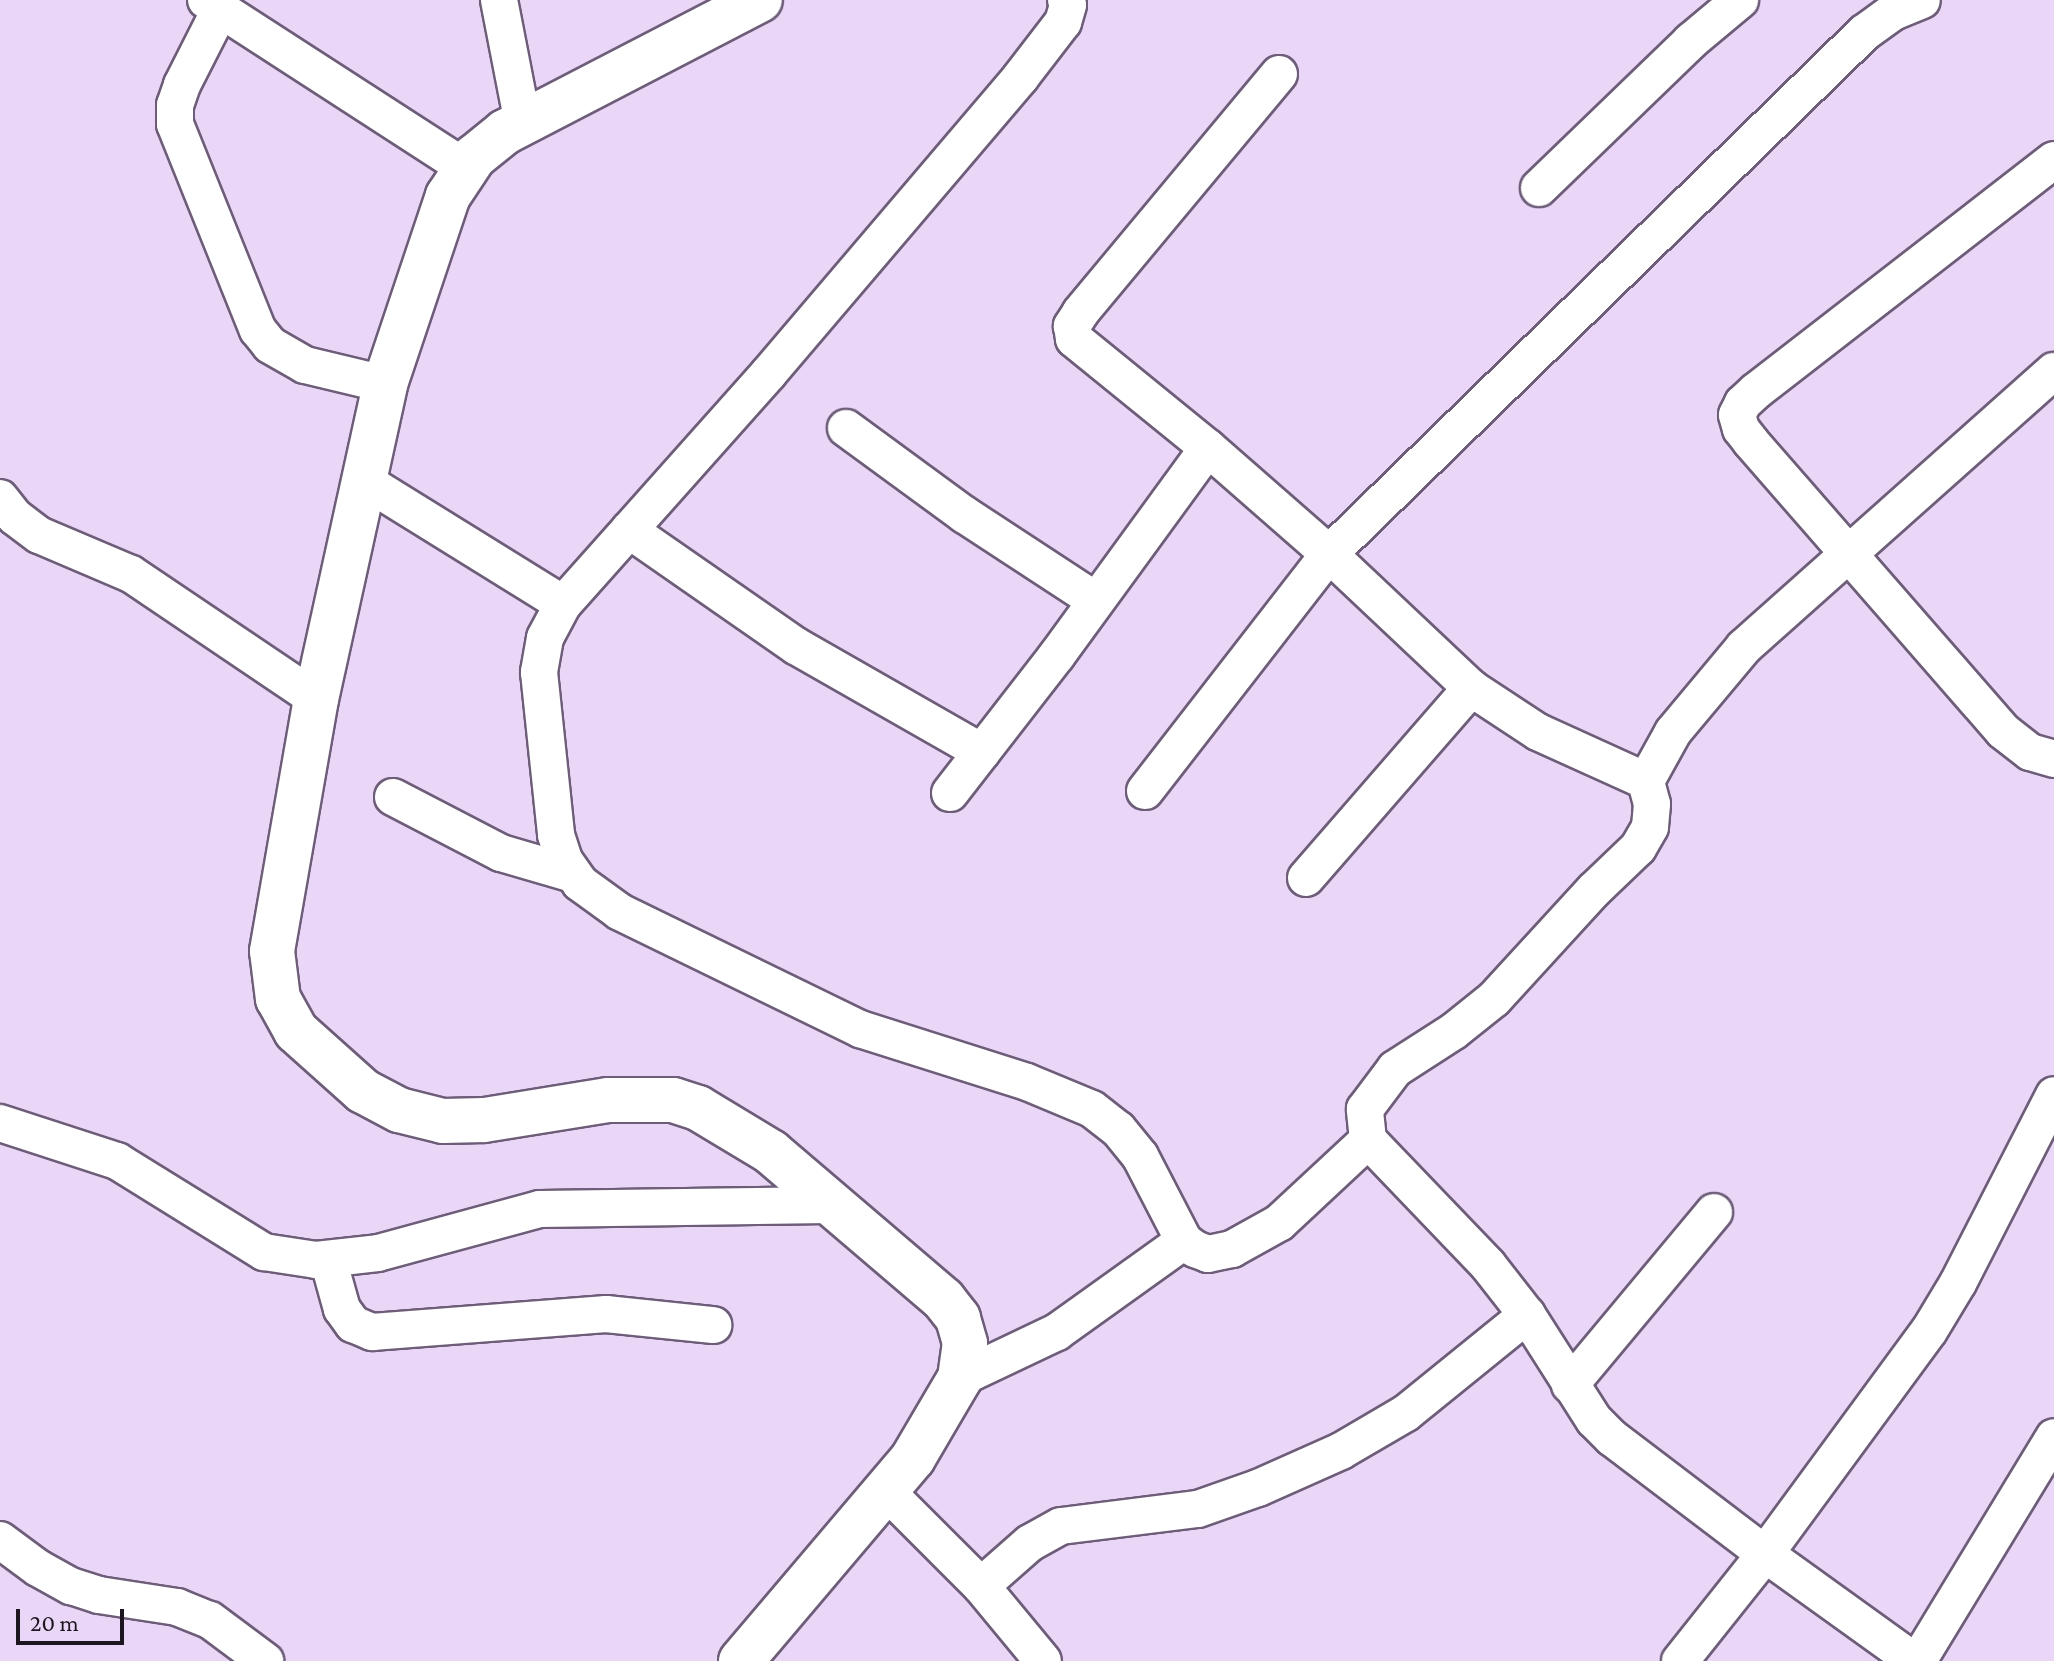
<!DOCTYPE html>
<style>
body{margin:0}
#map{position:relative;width:2054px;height:1661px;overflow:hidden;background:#ead7f8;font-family:"Crimson Pro",serif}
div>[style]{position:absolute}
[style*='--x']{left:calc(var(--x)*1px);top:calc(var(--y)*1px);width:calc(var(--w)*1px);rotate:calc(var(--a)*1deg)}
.roads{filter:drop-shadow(2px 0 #6d5d79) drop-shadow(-2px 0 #6d5d79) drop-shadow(0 2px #6d5d79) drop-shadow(0 -2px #6d5d79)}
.street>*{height:36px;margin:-18px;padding:0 18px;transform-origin:18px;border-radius:18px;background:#fff}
.secondary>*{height:44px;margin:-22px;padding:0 22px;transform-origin:22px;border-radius:22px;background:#fff}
span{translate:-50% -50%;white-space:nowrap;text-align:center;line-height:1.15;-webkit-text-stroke:7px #ead7f8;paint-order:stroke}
.scale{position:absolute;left:16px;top:1609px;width:108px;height:36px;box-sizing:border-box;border:4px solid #1d1621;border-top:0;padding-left:10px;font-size:24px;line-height:28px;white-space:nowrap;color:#1d1621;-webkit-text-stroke:6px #ead7f8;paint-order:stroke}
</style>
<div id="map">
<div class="roads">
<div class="street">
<i style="--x:206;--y:0;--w:311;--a:32.9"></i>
<i style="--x:499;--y:0;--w:125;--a:79"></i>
<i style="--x:1066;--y:0;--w:5;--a:68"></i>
<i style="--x:1068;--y:5;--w:18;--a:106"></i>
<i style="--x:1063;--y:22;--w:71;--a:127.5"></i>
<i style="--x:1020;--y:78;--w:387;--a:130.4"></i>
<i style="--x:769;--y:373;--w:310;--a:131.7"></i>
<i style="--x:563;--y:604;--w:38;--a:118"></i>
<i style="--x:545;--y:638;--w:35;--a:100"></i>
<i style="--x:539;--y:672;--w:164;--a:84"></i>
<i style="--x:556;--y:835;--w:26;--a:72"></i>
<i style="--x:564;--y:860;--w:28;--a:55"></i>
<i style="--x:580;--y:883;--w:49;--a:35.9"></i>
<i style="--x:620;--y:912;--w:267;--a:26"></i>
<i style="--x:860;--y:1029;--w:175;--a:17.6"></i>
<i style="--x:1027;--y:1082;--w:70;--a:22.6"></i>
<i style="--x:1092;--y:1109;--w:33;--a:38"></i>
<i style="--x:1118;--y:1129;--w:35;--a:51"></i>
<i style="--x:1140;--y:1156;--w:96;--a:62.6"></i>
<i style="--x:1184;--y:1241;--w:14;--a:36"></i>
<i style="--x:1195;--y:1249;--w:14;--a:21"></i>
<i style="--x:1208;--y:1254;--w:25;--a:-12"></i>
<i style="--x:1232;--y:1249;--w:54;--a:-29"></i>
<i style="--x:1279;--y:1223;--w:122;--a:-43"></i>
<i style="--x:219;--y:12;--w:82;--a:116.9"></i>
<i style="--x:182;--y:85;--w:21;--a:109"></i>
<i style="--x:175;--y:105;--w:19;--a:90"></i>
<i style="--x:175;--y:124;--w:222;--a:68.1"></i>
<i style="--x:258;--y:330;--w:19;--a:51"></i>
<i style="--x:270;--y:345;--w:40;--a:29.7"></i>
<i style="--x:305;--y:365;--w:82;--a:13.4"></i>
<i style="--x:1279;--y:74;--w:310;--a:129.8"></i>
<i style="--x:1081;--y:312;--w:17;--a:123"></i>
<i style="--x:1072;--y:326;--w:13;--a:81"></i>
<i style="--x:1074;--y:339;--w:173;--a:39.1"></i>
<i style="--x:1208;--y:448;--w:161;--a:41.2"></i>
<i style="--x:1329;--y:554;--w:195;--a:43.3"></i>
<i style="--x:1471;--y:688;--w:80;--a:33.3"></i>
<i style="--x:1538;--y:732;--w:119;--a:24.4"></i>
<i style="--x:2054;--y:160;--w:377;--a:142.2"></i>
<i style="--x:1756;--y:391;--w:18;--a:137"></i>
<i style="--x:1743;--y:403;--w:13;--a:117"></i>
<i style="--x:1737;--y:415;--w:15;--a:74"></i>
<i style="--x:1741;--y:429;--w:16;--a:52"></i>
<i style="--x:1751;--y:442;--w:383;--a:48.9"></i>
<i style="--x:2003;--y:731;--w:34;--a:38"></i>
<i style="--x:2030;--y:752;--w:25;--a:16"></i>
<i style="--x:1539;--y:188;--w:211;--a:-44"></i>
<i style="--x:1691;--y:41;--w:64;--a:-39.9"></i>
<i style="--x:846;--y:428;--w:147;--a:36.2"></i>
<i style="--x:965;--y:515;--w:155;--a:33.2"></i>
<i style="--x:363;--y:480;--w:235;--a:31.8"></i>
<i style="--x:0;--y:498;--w:24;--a:52"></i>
<i style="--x:15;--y:517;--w:30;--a:37"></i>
<i style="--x:39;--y:535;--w:100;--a:23"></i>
<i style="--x:131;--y:574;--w:223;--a:34"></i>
<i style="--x:629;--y:530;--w:203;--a:34.8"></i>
<i style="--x:796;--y:646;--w:214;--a:29.7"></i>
<i style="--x:1145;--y:791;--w:300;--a:-52.2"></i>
<i style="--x:1329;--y:554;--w:747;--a:-44.24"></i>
<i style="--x:1864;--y:33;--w:36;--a:-36"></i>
<i style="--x:1893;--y:12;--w:31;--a:-22"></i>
<i style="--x:950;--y:793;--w:175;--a:-52.2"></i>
<i style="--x:1057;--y:655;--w:256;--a:-53.9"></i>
<i style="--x:393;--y:797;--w:122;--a:27.4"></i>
<i style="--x:501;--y:853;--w:75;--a:16.3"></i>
<i style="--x:1306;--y:878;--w:252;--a:-49"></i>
<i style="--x:0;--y:1123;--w:123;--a:18"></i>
<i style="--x:117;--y:1161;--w:173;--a:31.8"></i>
<i style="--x:264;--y:1252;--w:53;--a:8.7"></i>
<i style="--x:316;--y:1260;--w:62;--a:-6.4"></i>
<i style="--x:378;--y:1253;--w:168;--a:-15.2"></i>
<i style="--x:540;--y:1209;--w:289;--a:-0.8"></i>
<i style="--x:328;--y:1259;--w:52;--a:74.4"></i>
<i style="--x:342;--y:1309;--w:19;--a:54"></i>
<i style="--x:353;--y:1324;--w:21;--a:23"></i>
<i style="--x:372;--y:1332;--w:235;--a:-4.4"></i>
<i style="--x:606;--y:1314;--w:108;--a:5.9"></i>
<i style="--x:960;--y:1378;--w:107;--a:-25.4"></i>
<i style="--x:1057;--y:1332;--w:156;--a:-35.6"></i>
<i style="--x:1570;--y:1385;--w:225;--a:-50.2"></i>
<i style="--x:887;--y:1492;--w:133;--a:45"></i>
<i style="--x:981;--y:1586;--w:97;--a:50.4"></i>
<i style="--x:0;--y:1540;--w:47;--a:36.4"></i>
<i style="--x:38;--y:1568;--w:38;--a:29"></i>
<i style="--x:71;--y:1586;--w:29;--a:18"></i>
<i style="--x:99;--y:1595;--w:79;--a:8.7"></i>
<i style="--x:177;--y:1607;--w:35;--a:22"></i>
<i style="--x:210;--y:1620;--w:69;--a:36.7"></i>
<i style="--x:981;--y:1586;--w:65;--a:-41.3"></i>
<i style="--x:1030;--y:1543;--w:35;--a:-29"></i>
<i style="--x:1061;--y:1526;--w:138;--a:-7.1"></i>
<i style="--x:1198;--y:1509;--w:64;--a:-19.3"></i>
<i style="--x:1258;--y:1488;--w:91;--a:-24"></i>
<i style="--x:1341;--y:1451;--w:75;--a:-30.3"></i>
<i style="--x:1406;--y:1413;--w:156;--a:-39"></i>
<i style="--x:1680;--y:1661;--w:137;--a:-51.5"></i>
<i style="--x:1765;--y:1554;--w:277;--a:-53.7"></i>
<i style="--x:1929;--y:1331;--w:56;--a:-58.9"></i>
<i style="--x:1958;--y:1283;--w:211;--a:-62.9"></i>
<i style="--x:1914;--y:1661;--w:183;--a:-144.3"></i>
<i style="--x:1765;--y:1554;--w:192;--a:-142.8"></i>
<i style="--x:1612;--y:1438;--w:25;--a:-135"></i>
<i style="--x:1594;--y:1420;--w:125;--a:-122.5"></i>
<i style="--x:1527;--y:1315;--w:63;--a:-128"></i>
<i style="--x:1488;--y:1265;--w:173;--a:-133.8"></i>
<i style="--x:1368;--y:1140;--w:31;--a:-96"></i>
<i style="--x:1365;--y:1109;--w:50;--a:-53.1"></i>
<i style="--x:1395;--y:1069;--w:70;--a:-32.8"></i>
<i style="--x:1454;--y:1031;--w:51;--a:-38.7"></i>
<i style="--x:1494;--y:999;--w:148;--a:-47.5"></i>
<i style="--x:1594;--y:890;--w:61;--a:-43.7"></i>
<i style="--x:1638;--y:848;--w:24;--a:-60"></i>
<i style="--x:1650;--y:827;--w:23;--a:-85"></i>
<i style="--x:1652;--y:804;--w:24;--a:-105"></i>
<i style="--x:1646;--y:781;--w:56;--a:-61.1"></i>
<i style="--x:1673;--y:732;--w:111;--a:-50.1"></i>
<i style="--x:1744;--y:647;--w:415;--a:-41.7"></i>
<i style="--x:1918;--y:1661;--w:262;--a:-58.7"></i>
</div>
<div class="secondary">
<i style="--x:741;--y:1661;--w:266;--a:-49.7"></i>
<i style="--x:913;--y:1458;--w:93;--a:-59.6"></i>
<i style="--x:960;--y:1378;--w:35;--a:-82"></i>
<i style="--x:965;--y:1343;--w:26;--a:-106"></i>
<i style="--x:958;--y:1318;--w:24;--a:-128"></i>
<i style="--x:943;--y:1299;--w:226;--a:-139.5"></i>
<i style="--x:771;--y:1152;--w:85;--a:-148.9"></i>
<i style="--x:698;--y:1108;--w:26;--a:-162"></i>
<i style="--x:673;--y:1100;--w:65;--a:180"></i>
<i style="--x:608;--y:1100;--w:126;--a:170.8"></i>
<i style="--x:484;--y:1120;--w:41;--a:178.6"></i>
<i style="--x:443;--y:1121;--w:45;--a:-166"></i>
<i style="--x:399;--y:1110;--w:41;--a:-152.2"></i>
<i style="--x:363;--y:1091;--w:90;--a:-138.2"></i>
<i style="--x:296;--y:1031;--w:37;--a:-119"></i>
<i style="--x:278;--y:999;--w:48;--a:-97.1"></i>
<i style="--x:272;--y:951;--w:256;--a:-80.1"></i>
<i style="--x:316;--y:699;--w:322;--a:-77.6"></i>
<i style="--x:385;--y:384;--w:198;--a:-71.5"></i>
<i style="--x:448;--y:196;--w:47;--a:-56.3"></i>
<i style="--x:474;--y:157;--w:40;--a:-39"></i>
<i style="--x:505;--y:132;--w:287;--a:-27.4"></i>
</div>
</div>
<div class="scale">20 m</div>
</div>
